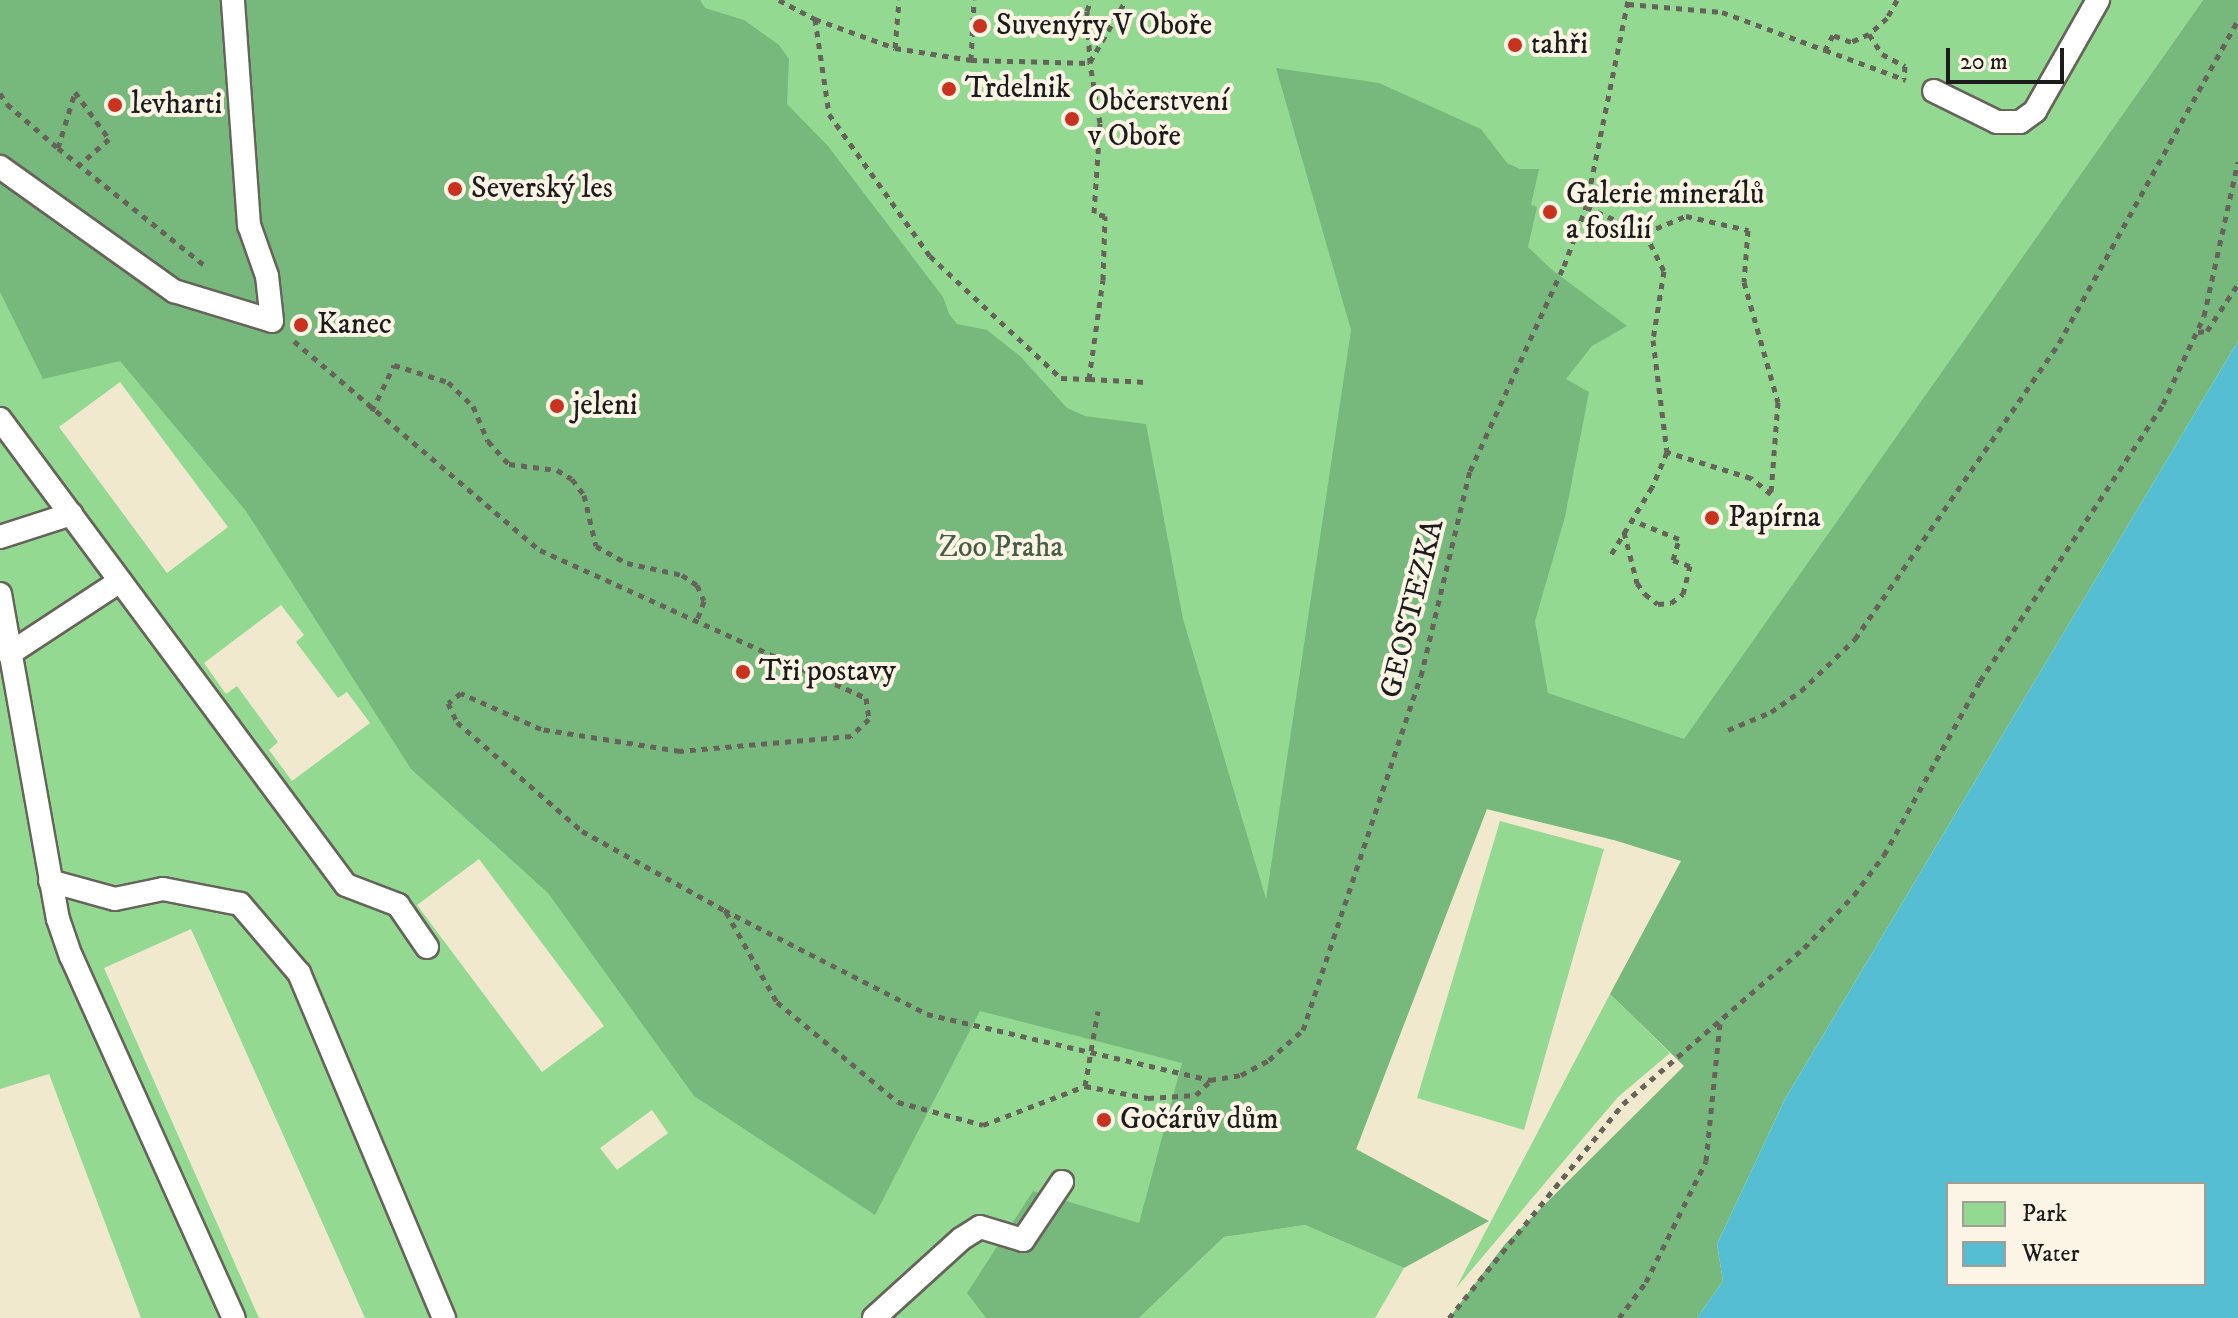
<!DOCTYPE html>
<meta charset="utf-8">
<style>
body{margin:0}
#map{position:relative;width:2238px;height:1318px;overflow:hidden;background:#f0e9cd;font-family:"IM FELL DW Pica",serif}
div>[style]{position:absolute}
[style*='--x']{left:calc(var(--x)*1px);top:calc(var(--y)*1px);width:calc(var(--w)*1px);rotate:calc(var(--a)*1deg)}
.green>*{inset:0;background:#94d992}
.forest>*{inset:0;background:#77b97c}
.water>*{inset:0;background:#55bed2}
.path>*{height:5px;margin-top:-2.5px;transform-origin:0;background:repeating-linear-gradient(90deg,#66645a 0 6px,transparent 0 12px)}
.roads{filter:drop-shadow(2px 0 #66645a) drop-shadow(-2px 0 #66645a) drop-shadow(0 2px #66645a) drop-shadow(0 -2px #66645a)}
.lane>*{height:22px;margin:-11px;padding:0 11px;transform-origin:11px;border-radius:11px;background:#fff}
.dots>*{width:22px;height:22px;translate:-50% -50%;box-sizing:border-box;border:4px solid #fcf5e5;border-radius:50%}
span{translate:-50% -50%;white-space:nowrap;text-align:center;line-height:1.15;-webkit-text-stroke:8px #fcf5e5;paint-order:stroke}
.poi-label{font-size:30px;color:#1c1c1c}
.left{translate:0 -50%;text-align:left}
.park-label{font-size:30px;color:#465e45}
.street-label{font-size:30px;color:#1c1c1c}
.legend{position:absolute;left:1946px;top:1182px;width:260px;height:104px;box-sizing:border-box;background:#fcf5e5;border:2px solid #a29e95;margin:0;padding:10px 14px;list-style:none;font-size:24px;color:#1c1c1c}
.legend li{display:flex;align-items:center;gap:16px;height:40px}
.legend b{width:40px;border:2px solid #a29e95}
.scale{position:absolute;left:1946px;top:48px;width:118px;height:36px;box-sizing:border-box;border:4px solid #1c1c1c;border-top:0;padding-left:10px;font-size:24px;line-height:28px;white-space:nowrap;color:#1c1c1c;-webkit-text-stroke:6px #fcf5e5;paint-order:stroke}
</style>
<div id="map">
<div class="green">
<i style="clip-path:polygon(evenodd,0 0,2203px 0,1614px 840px,1486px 809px,1356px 1150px,1351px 1147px,1103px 1318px,365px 1318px,191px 929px,104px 968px,259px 1318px,141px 1318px,49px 1074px,0 1089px,0 0,120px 382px,228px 527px,167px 573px,59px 427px,120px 382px,0 0,281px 605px,304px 635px,296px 642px,338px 698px,347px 692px,370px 723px,292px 781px,269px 750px,278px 742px,237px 686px,226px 694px,204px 663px,281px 605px,0 0,479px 859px,604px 1026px,542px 1072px,417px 905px,479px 859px,0 0,652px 1110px,668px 1133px,617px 1170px,600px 1148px,652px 1110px)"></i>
<i style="clip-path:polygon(1500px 821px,1604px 849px,1524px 1130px,1417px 1098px)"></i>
<i style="clip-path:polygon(1610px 994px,1670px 1053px,1618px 1097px,1456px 1288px)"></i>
<i style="clip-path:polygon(1305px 1225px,1404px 1268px,1375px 1318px,1139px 1318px,1224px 1237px)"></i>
</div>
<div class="forest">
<i style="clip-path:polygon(0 0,700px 0,705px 8px,744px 20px,779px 45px,789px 59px,787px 104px,828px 146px,943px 297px,949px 314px,957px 324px,987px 330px,1021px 357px,1067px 408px,1085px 416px,1146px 424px,1183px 619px,1266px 899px,1351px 330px,1276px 68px,1379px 83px,1481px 129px,1507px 163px,1520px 169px,1539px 169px,1531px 205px,1537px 207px,1528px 247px,1551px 269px,1627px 326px,1592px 346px,1566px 379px,1589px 392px,1565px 517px,1535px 621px,1548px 693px,1684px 739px,2203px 0,2238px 0,2238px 341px,1785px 1099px,1717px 1244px,1723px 1281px,1697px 1318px,1449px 1318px,1505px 1244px,1684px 1066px,1610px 994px,1681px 861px,1614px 840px,1487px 809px,1356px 1149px,1489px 1221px,1404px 1268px,1305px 1225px,1224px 1237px,1139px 1318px,986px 1318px,967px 1293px,1033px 1191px,1139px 1223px,1182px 1063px,980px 1011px,875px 1215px,694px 1096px,548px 893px,411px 769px,246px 511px,120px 361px,43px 379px,0 292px)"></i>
</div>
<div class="water">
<i style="clip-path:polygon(evenodd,2238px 341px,2238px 1318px,1697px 1318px,1723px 1281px,1717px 1244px,1785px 1099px,2238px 341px,1948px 1184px,2204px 1184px,2204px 1284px,1948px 1284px,1948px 1184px)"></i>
</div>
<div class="path">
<i style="--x:779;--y:0;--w:41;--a:27.8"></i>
<i style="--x:815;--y:19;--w:85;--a:19.9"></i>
<i style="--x:895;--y:48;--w:77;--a:9"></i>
<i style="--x:971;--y:60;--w:119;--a:1.4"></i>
<i style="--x:1897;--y:0;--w:21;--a:119"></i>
<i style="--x:1887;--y:18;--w:24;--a:138"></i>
<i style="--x:1869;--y:34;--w:20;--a:156"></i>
<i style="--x:1851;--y:42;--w:19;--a:-159"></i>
<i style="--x:1833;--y:35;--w:17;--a:118"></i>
<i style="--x:1825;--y:50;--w:86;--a:20.3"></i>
<i style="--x:1628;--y:4;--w:94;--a:4.9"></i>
<i style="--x:1722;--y:12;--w:110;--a:20.3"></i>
<i style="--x:815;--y:19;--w:96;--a:81.6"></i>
<i style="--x:829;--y:114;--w:174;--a:54.6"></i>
<i style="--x:930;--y:256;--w:179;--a:43"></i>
<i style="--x:1061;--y:378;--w:28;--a:2"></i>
<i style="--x:1089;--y:379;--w:100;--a:-82"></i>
<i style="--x:1103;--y:280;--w:64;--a:-88.2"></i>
<i style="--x:1105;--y:216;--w:11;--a:-165"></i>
<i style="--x:1094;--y:213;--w:90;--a:-86.2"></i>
<i style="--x:1100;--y:123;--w:61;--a:-99.5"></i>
<i style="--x:1090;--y:63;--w:52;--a:-93.3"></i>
<i style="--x:1087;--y:11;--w:12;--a:-70"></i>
<i style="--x:1869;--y:34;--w:24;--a:57"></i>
<i style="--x:1882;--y:54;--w:26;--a:28"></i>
<i style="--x:1905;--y:66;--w:13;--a:94"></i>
<i style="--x:895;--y:48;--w:48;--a:-85.2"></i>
<i style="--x:971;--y:60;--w:60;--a:-87.1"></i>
<i style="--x:1090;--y:62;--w:72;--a:-59.9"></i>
<i style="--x:0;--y:93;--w:13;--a:58"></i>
<i style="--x:7;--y:104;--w:67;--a:40.8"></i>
<i style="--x:58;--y:148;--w:187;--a:38.7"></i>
<i style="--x:58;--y:148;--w:59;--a:-73.1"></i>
<i style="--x:75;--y:92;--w:58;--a:54.1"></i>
<i style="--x:109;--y:139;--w:40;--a:139"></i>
<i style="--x:1586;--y:207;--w:64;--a:23.8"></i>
<i style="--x:1645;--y:233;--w:42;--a:63.4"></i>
<i style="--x:1664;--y:271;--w:70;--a:99.1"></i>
<i style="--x:1653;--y:340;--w:113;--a:82.9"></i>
<i style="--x:1667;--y:452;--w:38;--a:113"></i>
<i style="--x:1652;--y:487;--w:83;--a:121.2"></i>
<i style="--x:1645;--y:233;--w:44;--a:-22.5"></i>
<i style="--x:1686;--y:216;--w:64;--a:12.7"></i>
<i style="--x:1748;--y:230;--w:52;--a:94.4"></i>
<i style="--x:1744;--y:282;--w:125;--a:74.2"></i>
<i style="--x:1778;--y:402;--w:92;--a:94.4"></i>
<i style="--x:1771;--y:494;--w:26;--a:-141"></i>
<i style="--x:1751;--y:478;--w:88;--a:-162.8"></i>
<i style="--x:2198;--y:332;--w:9;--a:-6"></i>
<i style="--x:2207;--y:331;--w:56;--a:-56.6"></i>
<i style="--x:294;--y:341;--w:323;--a:40.4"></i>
<i style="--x:540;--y:550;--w:358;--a:24.4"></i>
<i style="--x:866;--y:698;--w:21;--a:82"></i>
<i style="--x:869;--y:719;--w:25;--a:137"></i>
<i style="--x:851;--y:736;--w:172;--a:175"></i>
<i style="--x:680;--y:751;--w:141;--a:-171"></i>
<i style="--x:541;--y:729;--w:88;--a:-155.8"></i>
<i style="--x:461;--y:693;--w:16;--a:142"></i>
<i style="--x:448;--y:703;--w:21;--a:65"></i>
<i style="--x:457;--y:722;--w:166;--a:41.1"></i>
<i style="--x:582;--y:831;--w:162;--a:29.1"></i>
<i style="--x:724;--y:910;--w:228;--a:27.1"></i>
<i style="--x:927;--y:1014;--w:291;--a:13.1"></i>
<i style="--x:1210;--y:1080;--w:31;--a:-9"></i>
<i style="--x:1241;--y:1075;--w:32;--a:-28"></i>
<i style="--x:1269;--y:1060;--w:45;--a:-41.4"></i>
<i style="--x:1303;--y:1030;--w:373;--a:-71.6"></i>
<i style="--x:1421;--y:676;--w:211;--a:-76.6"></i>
<i style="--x:1470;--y:471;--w:226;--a:-65.4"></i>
<i style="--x:1564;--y:266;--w:63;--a:-69.6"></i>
<i style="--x:1586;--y:207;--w:211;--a:-78.5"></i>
<i style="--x:1089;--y:379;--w:58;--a:3"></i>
<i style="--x:372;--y:411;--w:51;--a:-64.4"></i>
<i style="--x:394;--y:365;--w:57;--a:17.5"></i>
<i style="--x:448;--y:382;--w:35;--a:44"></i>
<i style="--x:473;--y:406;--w:38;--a:67"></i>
<i style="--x:488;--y:441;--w:31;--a:48"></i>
<i style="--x:509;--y:464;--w:48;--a:7.1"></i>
<i style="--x:557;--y:470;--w:17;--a:31"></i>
<i style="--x:572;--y:479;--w:20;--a:53"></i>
<i style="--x:584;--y:495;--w:52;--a:76.8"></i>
<i style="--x:596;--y:546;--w:35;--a:29"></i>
<i style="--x:627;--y:563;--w:56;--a:12.3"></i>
<i style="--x:682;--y:575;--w:18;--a:34"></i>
<i style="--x:697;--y:585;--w:17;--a:66"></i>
<i style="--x:704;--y:601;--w:23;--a:110"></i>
<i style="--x:1624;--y:532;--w:53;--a:75.7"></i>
<i style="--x:1637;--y:583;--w:14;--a:54"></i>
<i style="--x:1645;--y:594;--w:16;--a:38"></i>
<i style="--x:1658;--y:604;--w:13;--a:-4"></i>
<i style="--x:1671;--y:603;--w:15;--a:-37"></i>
<i style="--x:1683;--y:594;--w:29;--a:-76"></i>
<i style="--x:1690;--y:566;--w:18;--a:-161"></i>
<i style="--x:1673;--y:560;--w:22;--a:-74"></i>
<i style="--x:1679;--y:539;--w:51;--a:-158"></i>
<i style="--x:1728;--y:730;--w:47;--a:-22.7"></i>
<i style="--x:1771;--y:712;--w:37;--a:-35"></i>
<i style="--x:1801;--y:691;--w:75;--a:-43.9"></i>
<i style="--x:1855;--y:639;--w:359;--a:-55.4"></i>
<i style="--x:2059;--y:343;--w:369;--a:-61"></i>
<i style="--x:726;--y:912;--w:103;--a:60.5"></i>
<i style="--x:777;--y:1002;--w:157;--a:39.6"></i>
<i style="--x:898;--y:1102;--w:88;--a:15.1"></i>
<i style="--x:983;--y:1125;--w:109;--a:-20.9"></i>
<i style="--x:1085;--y:1086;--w:64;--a:10.8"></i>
<i style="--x:1148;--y:1098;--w:48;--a:-3.6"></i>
<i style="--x:1196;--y:1095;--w:20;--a:-45"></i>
<i style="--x:1085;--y:1086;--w:76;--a:-80.2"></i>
<i style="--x:1449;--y:1318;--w:276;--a:-50.9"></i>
<i style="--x:1623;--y:1104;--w:239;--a:-40.8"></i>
<i style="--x:1804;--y:948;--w:73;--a:-46.7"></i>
<i style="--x:1854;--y:895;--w:50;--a:-53.1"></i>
<i style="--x:1884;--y:855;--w:199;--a:-61.1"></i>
<i style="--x:1980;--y:681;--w:332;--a:-56.5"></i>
<i style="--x:2163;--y:404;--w:97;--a:-65"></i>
<i style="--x:2204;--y:316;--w:158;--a:-77.6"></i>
<i style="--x:1619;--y:1318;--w:45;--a:-53.1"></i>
<i style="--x:1646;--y:1282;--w:135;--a:-63.6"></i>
<i style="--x:1706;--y:1161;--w:138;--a:-84.2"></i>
</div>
<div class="roads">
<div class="lane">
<i style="--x:1934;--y:91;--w:70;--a:26.2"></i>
<i style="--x:1997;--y:122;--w:23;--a:0"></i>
<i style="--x:2020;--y:122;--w:19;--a:-36"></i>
<i style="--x:2035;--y:111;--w:128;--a:-60.4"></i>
<i style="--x:0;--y:167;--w:214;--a:35.5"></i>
<i style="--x:174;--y:291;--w:102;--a:17"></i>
<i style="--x:272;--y:321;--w:45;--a:-96.3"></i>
<i style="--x:267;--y:276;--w:54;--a:-109.4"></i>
<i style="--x:249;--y:225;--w:226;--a:-94.1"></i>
<i style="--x:0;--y:419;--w:580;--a:53.41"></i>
<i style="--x:346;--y:885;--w:56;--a:21"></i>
<i style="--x:398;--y:905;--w:51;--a:55.4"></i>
<i style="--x:0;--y:537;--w:75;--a:-17.9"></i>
<i style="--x:0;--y:594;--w:330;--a:79.9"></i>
<i style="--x:58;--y:919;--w:39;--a:71"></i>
<i style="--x:71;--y:956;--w:397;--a:65.8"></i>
<i style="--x:9;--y:654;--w:133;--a:-33.3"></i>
<i style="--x:50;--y:881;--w:67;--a:15.5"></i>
<i style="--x:115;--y:899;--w:49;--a:-11.8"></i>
<i style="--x:163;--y:889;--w:78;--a:11"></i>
<i style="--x:240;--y:904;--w:91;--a:49.5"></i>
<i style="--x:299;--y:973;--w:374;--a:67.2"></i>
<i style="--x:874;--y:1318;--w:118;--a:-42.2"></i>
<i style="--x:961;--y:1239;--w:22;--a:-32"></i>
<i style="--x:980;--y:1227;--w:45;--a:16.8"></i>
<i style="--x:1023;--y:1240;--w:70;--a:-56.1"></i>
</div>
</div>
<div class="dots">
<i style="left:980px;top:26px;background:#c8321e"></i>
<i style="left:1515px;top:45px;background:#c8321e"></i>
<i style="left:949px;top:89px;background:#c8321e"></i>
<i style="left:115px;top:105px;background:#c8321e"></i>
<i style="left:1072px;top:119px;background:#c8321e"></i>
<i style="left:455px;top:189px;background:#c8321e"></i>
<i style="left:1550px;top:212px;background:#c8321e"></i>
<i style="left:301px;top:325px;background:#c8321e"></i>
<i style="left:557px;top:406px;background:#c8321e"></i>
<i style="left:1712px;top:518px;background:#c8321e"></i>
<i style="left:743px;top:672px;background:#c8321e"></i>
<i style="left:1104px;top:1120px;background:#c8321e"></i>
</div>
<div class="poi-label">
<span class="left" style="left:996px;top:26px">Suvenýry V Oboře</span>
<span class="left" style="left:1531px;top:45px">tahři</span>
<span class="left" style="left:965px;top:89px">Trdelnik</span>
<span class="left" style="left:1088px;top:119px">Občerstvení<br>v Oboře</span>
<span class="left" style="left:131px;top:105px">levharti</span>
<span class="left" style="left:471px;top:189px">Severský les</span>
<span class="left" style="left:1566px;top:212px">Galerie minerálů<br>a fosílií</span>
<span class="left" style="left:317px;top:325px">Kanec</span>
<span class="left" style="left:573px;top:406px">jeleni</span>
<span class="left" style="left:1728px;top:518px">Papírna</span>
<span class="left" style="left:759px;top:672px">Tři postavy</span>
<span class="left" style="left:1120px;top:1120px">Gočárův dům</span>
</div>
<div class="park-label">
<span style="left:1001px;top:548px">Zoo Praha</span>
</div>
<div class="street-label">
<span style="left:1413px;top:609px;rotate:-76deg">GEOSTEZKA</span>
</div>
<ul class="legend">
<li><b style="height:22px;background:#94d992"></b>Park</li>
<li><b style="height:22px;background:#55bed2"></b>Water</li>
</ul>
<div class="scale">20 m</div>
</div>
